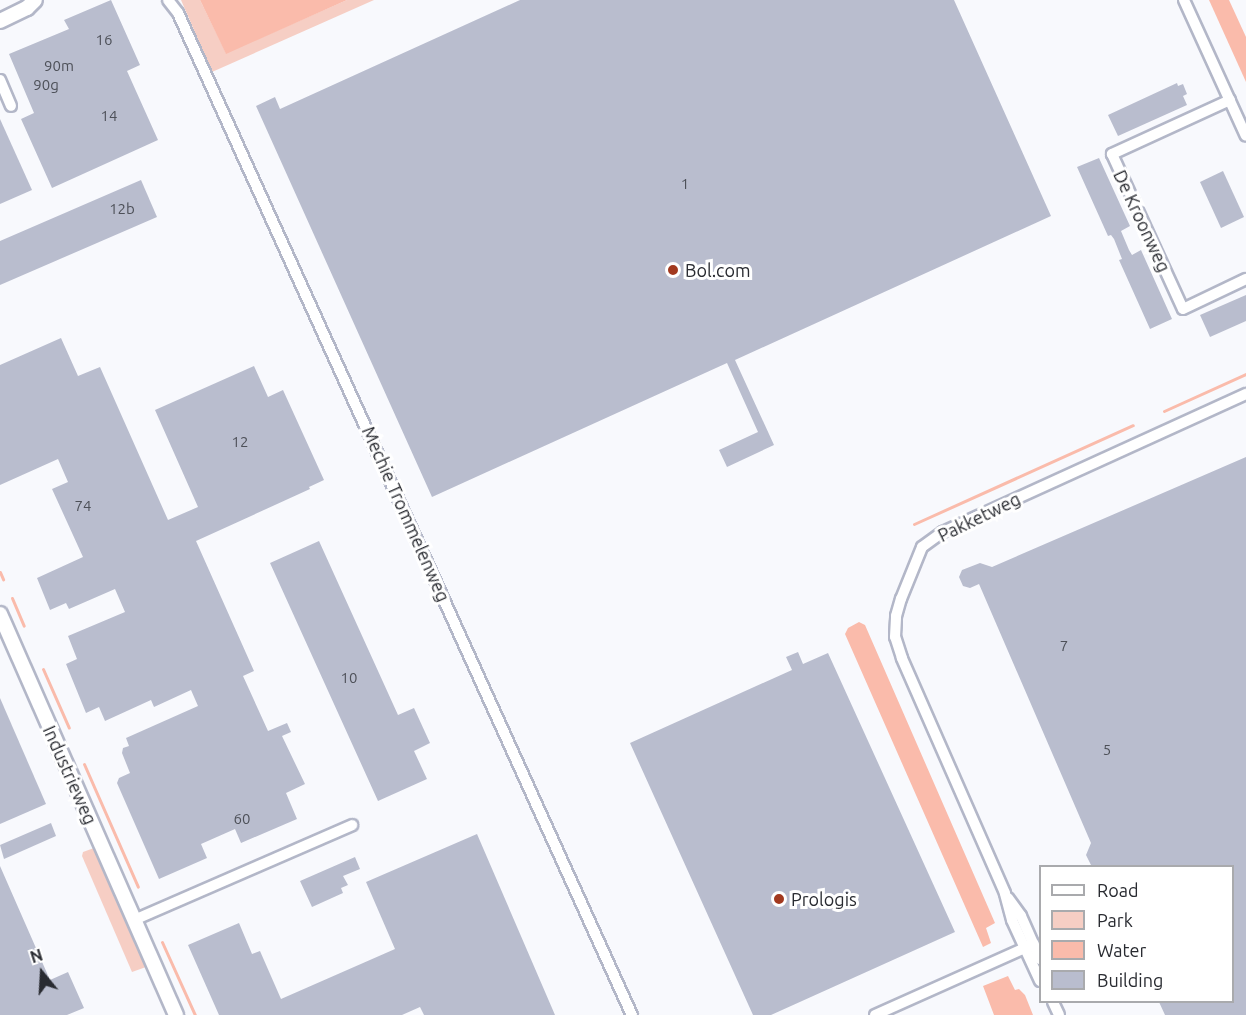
<!DOCTYPE html>
<style>
body{margin:0}
#map{position:relative;width:1246px;height:1015px;overflow:hidden;background:#f8f9fd;font-family:Ubuntu,sans-serif}
div>[style]{position:absolute}
[style*='--x']{left:calc(var(--x)*1px);top:calc(var(--y)*1px);width:calc(var(--w)*1px);rotate:calc(var(--a)*1deg)}
.green>*{inset:0;background:#f6cec4}
.water>*{inset:0;background:#fabbab}
.stream>*{height:3px;margin:-1.5px;padding:0 1.5px;transform-origin:1.5px;border-radius:1.5px;background:#fabbab}
.building>*{inset:0;background:#b9bdce}
.roads{filter:drop-shadow(2px 0 #b3b7c8) drop-shadow(-2px 0 #b3b7c8) drop-shadow(0 2px #b3b7c8) drop-shadow(0 -2px #b3b7c8)}
.minor>*{height:10px;margin:-5px;padding:0 5px;transform-origin:5px;border-radius:5px;background:#fff}
.tertiary>*{height:14px;margin:-7px;padding:0 7px;transform-origin:7px;border-radius:7px;background:#fff}
.dots>*{width:16px;height:16px;translate:-50% -50%;box-sizing:border-box;border:3px solid #fff;border-radius:50%}
span{translate:-50% -50%;white-space:nowrap;text-align:center;line-height:1.15;-webkit-text-stroke:6px #fff;paint-order:stroke}
.number-label{font-size:15px;color:#4d5058}
.number-label span{-webkit-text-stroke-width:0}
.street-label{font-size:18px;color:#292b31}
.poi-label{font-size:18px;color:#292b31}
.left{translate:0 -50%;text-align:left}
.legend{position:absolute;left:1039px;top:865px;width:195px;height:138px;box-sizing:border-box;background:#fff;border:2px solid #a9aaad;margin:0;padding:8px 10px;list-style:none;font-size:18px;color:#292b31}
.legend li{display:flex;align-items:center;gap:12px;height:30px}
.legend b{width:30px;border:2px solid #a9aaad}
.north{position:absolute;left:12px;top:943px;width:60px;height:60px;-webkit-text-stroke:4px #fff;paint-order:stroke;rotate:342deg;font-size:16px;font-weight:700;line-height:24px;text-align:center;color:#292b31}
.north::after{content:'';display:block;margin:auto;width:21px;height:27px;background:#292b31;clip-path:polygon(50% 0,100% 100%,50% 72%,0 100%)}
</style>
<div id="map">
<div class="green">
<i style="clip-path:polygon(181px 0,200px 0,226px 53px,347px 0,374px 0,212px 72px)"></i>
<i style="clip-path:polygon(94px 848px,144px 961px,146px 967px,132px 972px,82px 856px,83px 852px)"></i>
</div>
<div class="water">
<i style="clip-path:polygon(200px 0,347px 0,226px 54px)"></i>
<i style="clip-path:polygon(1209px 0,1229px 0,1246px 37px,1246px 82px)"></i>
<i style="clip-path:polygon(859px 622px,865px 625px,995px 923px,986px 928px,991px 943px,983px 947px,845px 634px,848px 628px)"></i>
<i style="clip-path:polygon(1008px 976px,1015px 990px,1019px 989px,1025px 995px,1033px 1015px,994px 1015px,983px 986px)"></i>
</div>
<div class="stream">
<i style="--x:1164;--y:411;--w:90;--a:-24.3"></i>
<i style="--x:914;--y:524;--w:240;--a:-24.3"></i>
<i style="--x:0;--y:572;--w:8;--a:67"></i>
<i style="--x:12;--y:598;--w:30;--a:67"></i>
<i style="--x:43;--y:669;--w:64;--a:66.2"></i>
<i style="--x:84;--y:764;--w:134;--a:66.3"></i>
<i style="--x:162;--y:942;--w:80;--a:65.7"></i>
</div>
<div class="building">
<i style="clip-path:polygon(111px 0,140px 65px,127px 71px,158px 140px,52px 188px,21px 119px,34px 113px,9px 54px,69px 29px,64px 20px)"></i>
<i style="clip-path:polygon(520px 0,954px 0,1051px 216px,735px 360px,774px 445px,727px 467px,719px 450px,758px 432px,727px 363px,432px 497px,256px 106px,275px 97px,280px 109px)"></i>
<i style="clip-path:polygon(1177px 83px,1178px 86px,1183px 84px,1187px 94px,1183px 96px,1187px 105px,1118px 136px,1108px 115px)"></i>
<i style="clip-path:polygon(0 119px,32px 190px,0 204px)"></i>
<i style="clip-path:polygon(1099px 158px,1130px 226px,1121px 231px,1129px 250px,1132px 255px,1141px 250px,1172px 319px,1150px 329px,1119px 260px,1122px 259px,1114px 239px,1111px 235px,1108px 236px,1077px 167px)"></i>
<i style="clip-path:polygon(1223px 171px,1244px 217px,1221px 228px,1200px 182px)"></i>
<i style="clip-path:polygon(141px 180px,157px 217px,0 285px,0 241px)"></i>
<i style="clip-path:polygon(1246px 295px,1246px 321px,1210px 337px,1200px 315px)"></i>
<i style="clip-path:polygon(61px 338px,78px 376px,100px 367px,168px 520px,198px 507px,155px 410px,254px 366px,268px 397px,283px 390px,324px 480px,309px 487px,310px 489px,196px 541px,254px 671px,243px 676px,268px 731px,287px 723px,291px 732px,282px 736px,305px 784px,286px 793px,297px 819px,241px 843px,235px 829px,201px 844px,207px 858px,159px 879px,117px 783px,119px 778px,130px 773px,122px 753px,123px 748px,129px 746px,126px 738px,198px 706px,191px 690px,154px 707px,151px 700px,105px 721px,99px 707px,86px 713px,66px 664px,77px 659px,68px 636px,125px 612px,115px 589px,69px 609px,66px 603px,50px 610px,37px 578px,83px 557px,52px 489px,68px 482px,58px 459px,0 485px,0 365px)"></i>
<i style="clip-path:polygon(1246px 457px,1246px 1015px,1165px 1015px,1159px 1002px,1233px 1002px,1233px 867px,1091px 865px,1086px 855px,1091px 843px,979px 584px,970px 588px,963px 586px,959px 577px,962px 570px,980px 563px,992px 567px)"></i>
<i style="clip-path:polygon(319px 541px,398px 715px,414px 708px,430px 743px,414px 751px,427px 779px,378px 801px,270px 563px)"></i>
<i style="clip-path:polygon(798px 652px,803px 664px,828px 653px,955px 932px,771px 1015px,753px 1015px,630px 743px,792px 670px,786px 657px)"></i>
<i style="clip-path:polygon(0 698px,46px 804px,0 824px)"></i>
<i style="clip-path:polygon(51px 823px,56px 836px,4px 859px,0 845px)"></i>
<i style="clip-path:polygon(477px 834px,555px 1015px,424px 1015px,420px 1007px,402px 1015px,219px 1015px,188px 945px,239px 923px,252px 954px,260px 951px,281px 999px,395px 949px,366px 882px)"></i>
<i style="clip-path:polygon(355px 857px,360px 869px,343px 876px,348px 885px,341px 888px,343px 893px,312px 907px,300px 881px)"></i>
<i style="clip-path:polygon(0 866px,50px 980px,68px 972px,84px 1008px,67px 1015px,0 1015px)"></i>
</div>
<div class="roads">
<div class="minor">
<i style="--x:168;--y:0;--w:16;--a:52"></i>
<i style="--x:178;--y:13;--w:1100;--a:65.63"></i>
<i style="--x:1184;--y:0;--w:149;--a:65.5"></i>
<i style="--x:0;--y:80;--w:28;--a:67"></i>
<i style="--x:1230;--y:100;--w:130;--a:155.4"></i>
<i style="--x:1112;--y:154;--w:170;--a:65.4"></i>
<i style="--x:1183;--y:309;--w:70;--a:-25.5"></i>
<i style="--x:1008;--y:898;--w:22;--a:54"></i>
<i style="--x:1021;--y:916;--w:47;--a:66.2"></i>
<i style="--x:134;--y:920;--w:238;--a:-23.5"></i>
<i style="--x:1040;--y:981;--w:67;--a:-114.7"></i>
<i style="--x:1012;--y:920;--w:28;--a:-105"></i>
<i style="--x:1005;--y:893;--w:257;--a:-113.7"></i>
<i style="--x:902;--y:658;--w:22;--a:-108"></i>
<i style="--x:895;--y:637;--w:21;--a:-87"></i>
<i style="--x:896;--y:616;--w:18;--a:-74"></i>
<i style="--x:901;--y:599;--w:56;--a:-68"></i>
<i style="--x:922;--y:547;--w:26;--a:-36"></i>
<i style="--x:943;--y:532;--w:333;--a:-24.5"></i>
<i style="--x:1053;--y:1002;--w:14;--a:65"></i>
<i style="--x:875;--y:1015;--w:174;--a:-24.1"></i>
</div>
<div class="tertiary">
<i style="--x:0;--y:21;--w:30;--a:-26"></i>
<i style="--x:27;--y:8;--w:11;--a:-45"></i>
<i style="--x:0;--y:614;--w:438;--a:66.3"></i>
</div>
</div>
<div class="dots">
<i style="left:673px;top:270px;background:#a2391f"></i>
<i style="left:779px;top:899px;background:#a2391f"></i>
</div>
<div class="number-label">
<span style="left:104px;top:40px">16</span>
<span style="left:59px;top:66px">90m</span>
<span style="left:46px;top:85px">90g</span>
<span style="left:109px;top:116px">14</span>
<span style="left:685px;top:184px">1</span>
<span style="left:122px;top:209px">12b</span>
<span style="left:240px;top:442px">12</span>
<span style="left:83px;top:506px">74</span>
<span style="left:1064px;top:646px">7</span>
<span style="left:349px;top:678px">10</span>
<span style="left:1107px;top:750px">5</span>
<span style="left:242px;top:819px">60</span>
</div>
<div class="street-label">
<span style="left:1142px;top:221px;rotate:65deg">De Kroonweg</span>
<span style="left:406px;top:514px;rotate:66deg">Mechie Trommelenweg</span>
<span style="left:979px;top:517px;rotate:-26deg">Pakketweg</span>
<span style="left:70px;top:775px;rotate:66deg">Industrieweg</span>
</div>
<div class="poi-label">
<span class="left" style="left:685px;top:270px">Bol.com</span>
<span class="left" style="left:791px;top:899px">Prologis</span>
</div>
<ul class="legend">
<li><b style="height:8px;background:#fff"></b>Road</li>
<li><b style="height:16px;background:#f6cec4"></b>Park</li>
<li><b style="height:16px;background:#fabbab"></b>Water</li>
<li><b style="height:16px;background:#b9bdce"></b>Building</li>
</ul>
<div class="north">N</div>
</div>
